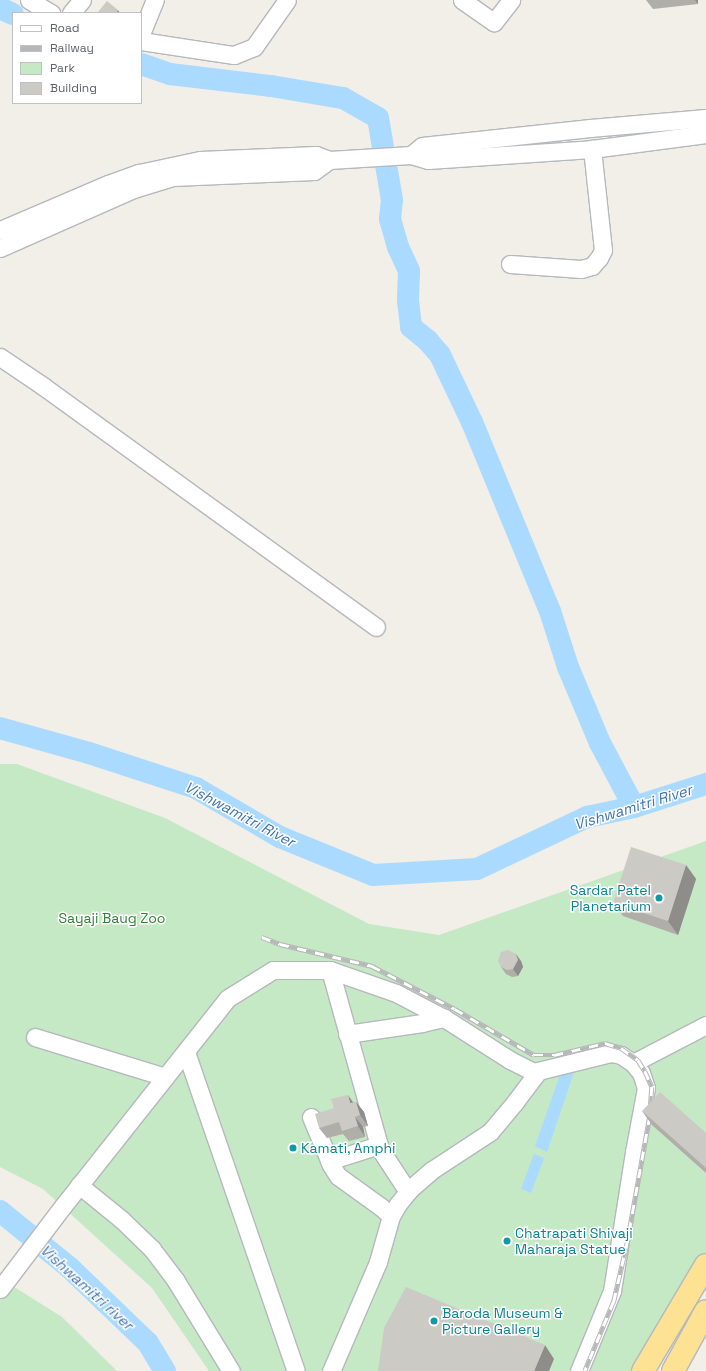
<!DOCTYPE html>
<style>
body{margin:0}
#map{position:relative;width:706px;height:1371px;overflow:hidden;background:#f1efe8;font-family:"Space Grotesk",sans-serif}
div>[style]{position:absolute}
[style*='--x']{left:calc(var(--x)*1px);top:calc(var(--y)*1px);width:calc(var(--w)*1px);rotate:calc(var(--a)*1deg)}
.green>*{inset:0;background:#c5e8c5}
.water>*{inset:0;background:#aadaff}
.river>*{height:22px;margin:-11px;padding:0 11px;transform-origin:11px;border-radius:11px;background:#aadaff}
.roads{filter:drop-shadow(1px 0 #b5b8bc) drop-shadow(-1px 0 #b5b8bc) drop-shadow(0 1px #b5b8bc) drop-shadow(0 -1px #b5b8bc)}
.minor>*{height:17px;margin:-8.5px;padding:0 8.5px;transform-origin:8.5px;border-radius:8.5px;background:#fff}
.highway>*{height:22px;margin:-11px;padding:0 11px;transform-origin:11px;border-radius:11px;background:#fde293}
.rail>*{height:4.5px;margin-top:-2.25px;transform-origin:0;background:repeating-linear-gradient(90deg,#fff 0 9px,#b6b7b8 0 18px);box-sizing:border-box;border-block:1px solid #b6b7b8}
.wall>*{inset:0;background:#afaea9}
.shaded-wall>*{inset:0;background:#8f8d8a}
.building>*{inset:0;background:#cccac5}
.dots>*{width:11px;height:11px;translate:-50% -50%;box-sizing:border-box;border:2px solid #fff;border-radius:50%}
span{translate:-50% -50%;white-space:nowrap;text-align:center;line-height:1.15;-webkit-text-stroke:3px #fff;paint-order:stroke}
.culture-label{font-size:14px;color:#0d838f}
.right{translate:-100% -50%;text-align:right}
.left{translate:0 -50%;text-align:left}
.park-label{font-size:14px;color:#348238}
.water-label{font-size:15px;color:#4174aa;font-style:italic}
.legend{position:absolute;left:12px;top:12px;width:130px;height:92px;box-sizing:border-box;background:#fff;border:1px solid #bfc1c3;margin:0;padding:5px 7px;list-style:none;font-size:12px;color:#5f6368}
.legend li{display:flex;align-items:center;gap:8px;height:20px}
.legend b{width:20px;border:1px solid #bfc1c3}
</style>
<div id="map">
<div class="green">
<i style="clip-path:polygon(0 764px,17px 764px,165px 818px,369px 924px,439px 935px,706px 841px,706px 1254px,632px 1371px,209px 1371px,152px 1288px,43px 1189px,0 1167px)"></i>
<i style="clip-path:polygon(0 1278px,62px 1317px,117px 1371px,0 1371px)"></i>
</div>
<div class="water">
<i style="clip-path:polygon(574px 1072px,547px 1152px,535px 1146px,560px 1075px,562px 1073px)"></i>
<i style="clip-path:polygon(534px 1154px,544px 1158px,531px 1193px,521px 1189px)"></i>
</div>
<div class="river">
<i style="--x:0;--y:8;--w:14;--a:25"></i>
<i style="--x:141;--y:64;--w:31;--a:19"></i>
<i style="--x:170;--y:74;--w:102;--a:6.8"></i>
<i style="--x:271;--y:86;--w:73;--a:9.5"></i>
<i style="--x:343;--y:98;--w:40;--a:29.7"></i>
<i style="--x:378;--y:118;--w:83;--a:80.3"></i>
<i style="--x:392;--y:200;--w:19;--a:96"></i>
<i style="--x:390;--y:219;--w:29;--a:74"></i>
<i style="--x:398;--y:247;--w:26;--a:65"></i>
<i style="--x:409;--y:271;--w:30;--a:92"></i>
<i style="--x:408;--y:301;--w:26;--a:83"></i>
<i style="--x:411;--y:327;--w:22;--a:39"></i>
<i style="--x:428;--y:341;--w:18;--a:49"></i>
<i style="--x:440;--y:355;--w:74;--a:64.5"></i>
<i style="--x:472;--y:422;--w:204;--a:67.6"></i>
<i style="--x:550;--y:611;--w:59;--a:72.2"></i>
<i style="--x:568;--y:667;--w:82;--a:67.2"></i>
<i style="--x:600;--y:743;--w:72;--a:62"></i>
<i style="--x:0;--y:728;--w:92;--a:15.7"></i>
<i style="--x:89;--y:753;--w:113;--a:18.1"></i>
<i style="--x:196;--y:788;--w:97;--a:30.3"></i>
<i style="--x:280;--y:837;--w:100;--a:22.2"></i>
<i style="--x:373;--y:875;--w:104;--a:-3.3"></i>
<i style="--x:477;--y:869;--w:122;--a:-25.3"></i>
<i style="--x:587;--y:817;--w:48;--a:-12"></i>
<i style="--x:634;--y:807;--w:76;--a:-17.7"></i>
<i style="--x:0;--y:1211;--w:90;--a:39.2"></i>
<i style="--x:70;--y:1268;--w:108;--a:43.9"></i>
<i style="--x:148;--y:1343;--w:33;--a:59"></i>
</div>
<div class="roads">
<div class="minor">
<i style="--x:29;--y:0;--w:26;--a:31"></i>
<i style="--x:462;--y:0;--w:39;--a:35"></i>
<i style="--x:494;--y:22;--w:28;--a:-52"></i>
<i style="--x:71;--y:13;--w:17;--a:-50"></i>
<i style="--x:141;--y:34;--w:37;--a:-68"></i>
<i style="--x:141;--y:41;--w:94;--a:8.6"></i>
<i style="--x:234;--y:55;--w:22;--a:-22"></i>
<i style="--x:254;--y:47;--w:57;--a:-54.9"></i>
<i style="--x:411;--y:155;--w:14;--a:-39"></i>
<i style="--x:422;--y:146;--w:169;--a:-6.1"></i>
<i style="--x:590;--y:128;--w:116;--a:-4.9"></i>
<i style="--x:0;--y:230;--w:117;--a:-23.1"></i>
<i style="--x:108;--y:184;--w:33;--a:-20"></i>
<i style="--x:139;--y:173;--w:62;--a:-12"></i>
<i style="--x:200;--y:160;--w:116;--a:-2.5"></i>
<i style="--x:316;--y:155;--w:14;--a:21"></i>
<i style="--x:329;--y:160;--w:82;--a:-3.5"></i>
<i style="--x:411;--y:155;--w:18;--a:16"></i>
<i style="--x:428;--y:160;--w:164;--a:-3.8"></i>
<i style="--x:592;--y:149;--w:115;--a:-7.5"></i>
<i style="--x:0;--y:248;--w:146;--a:-23.8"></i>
<i style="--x:134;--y:189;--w:41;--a:-17.1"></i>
<i style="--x:173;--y:177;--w:141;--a:-2.4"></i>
<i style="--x:314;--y:171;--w:19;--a:-36"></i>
<i style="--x:510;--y:264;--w:71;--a:4"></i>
<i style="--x:581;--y:269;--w:11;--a:-15"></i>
<i style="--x:592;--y:266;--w:11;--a:-49"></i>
<i style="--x:599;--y:258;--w:9;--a:-63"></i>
<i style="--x:603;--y:250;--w:102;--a:-96.2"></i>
<i style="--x:0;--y:357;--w:52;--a:34"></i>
<i style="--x:43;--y:386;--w:411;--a:35.9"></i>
<i style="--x:330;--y:970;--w:186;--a:74.4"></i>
<i style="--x:380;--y:1149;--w:51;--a:56.9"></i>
<i style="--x:347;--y:1034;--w:76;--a:-8.3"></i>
<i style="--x:422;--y:1023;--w:23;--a:-13"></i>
<i style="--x:35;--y:1037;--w:136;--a:17.1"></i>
<i style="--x:186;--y:1052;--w:337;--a:71"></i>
<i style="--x:311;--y:1117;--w:52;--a:67.4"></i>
<i style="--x:331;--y:1165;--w:13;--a:58"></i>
<i style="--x:338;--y:1176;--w:53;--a:35.8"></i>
<i style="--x:381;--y:1207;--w:13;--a:42"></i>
<i style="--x:391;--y:1216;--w:48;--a:105.8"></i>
<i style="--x:378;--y:1262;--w:119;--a:113.3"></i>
<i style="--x:329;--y:1161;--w:52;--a:-17.7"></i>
<i style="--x:79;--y:1185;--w:55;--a:39.1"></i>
<i style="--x:122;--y:1220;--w:42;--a:44"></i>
<i style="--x:152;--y:1249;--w:40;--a:53"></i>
<i style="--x:176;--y:1281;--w:105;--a:58.6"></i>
<i style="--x:391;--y:1216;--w:14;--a:-60"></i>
<i style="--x:398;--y:1204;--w:19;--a:-51"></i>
<i style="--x:410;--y:1189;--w:29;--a:-41"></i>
<i style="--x:432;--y:1170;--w:69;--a:-33.2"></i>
<i style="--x:490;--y:1132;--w:39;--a:-50"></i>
<i style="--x:515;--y:1102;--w:39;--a:-53"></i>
<i style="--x:0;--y:1289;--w:104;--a:-52.8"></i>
<i style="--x:63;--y:1206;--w:265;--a:-51.6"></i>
<i style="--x:228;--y:998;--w:53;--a:-31.9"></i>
<i style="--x:273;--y:970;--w:57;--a:0"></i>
<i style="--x:330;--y:970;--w:70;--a:19.2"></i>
<i style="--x:396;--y:993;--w:54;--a:27.5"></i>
<i style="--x:444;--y:1018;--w:78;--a:32.5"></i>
<i style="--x:510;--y:1060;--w:27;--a:27"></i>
<i style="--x:534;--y:1072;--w:78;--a:-14"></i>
<i style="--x:610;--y:1053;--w:11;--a:10"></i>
<i style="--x:621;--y:1055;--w:14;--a:34"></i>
<i style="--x:633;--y:1063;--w:82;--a:-27.5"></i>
<i style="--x:579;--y:1371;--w:87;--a:-67.6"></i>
<i style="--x:612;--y:1291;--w:141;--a:-81"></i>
<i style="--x:634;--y:1152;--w:65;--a:-79.4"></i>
<i style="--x:646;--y:1088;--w:16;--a:-108"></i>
<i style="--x:641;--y:1073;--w:13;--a:-129"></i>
</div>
<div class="highway">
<i style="--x:643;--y:1371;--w:123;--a:-59.3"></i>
<i style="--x:673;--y:1371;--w:68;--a:-61.2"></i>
</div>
</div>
<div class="rail">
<i style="--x:262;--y:937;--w:19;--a:21"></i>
<i style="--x:280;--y:944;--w:95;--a:13.4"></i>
<i style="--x:372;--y:966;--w:93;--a:27.4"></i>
<i style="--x:455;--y:1009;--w:91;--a:30.2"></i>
<i style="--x:534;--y:1055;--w:20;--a:0"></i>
<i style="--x:554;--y:1055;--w:52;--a:-13.2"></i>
<i style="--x:605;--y:1043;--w:17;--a:17"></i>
<i style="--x:621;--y:1048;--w:21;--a:35"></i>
<i style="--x:638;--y:1060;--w:13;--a:58"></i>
<i style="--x:645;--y:1071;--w:17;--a:66"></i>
<i style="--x:652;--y:1087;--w:29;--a:94"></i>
<i style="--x:650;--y:1116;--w:126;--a:100.1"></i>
<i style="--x:628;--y:1240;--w:63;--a:102.9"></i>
<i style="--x:614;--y:1301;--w:76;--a:112.5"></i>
</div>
<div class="wall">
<i style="clip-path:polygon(646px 0,698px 0,698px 4px,653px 9px)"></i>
<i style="clip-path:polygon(686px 865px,696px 879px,678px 935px,623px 916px,613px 903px)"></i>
<i style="clip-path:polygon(521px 961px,523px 967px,518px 976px,512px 977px,506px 974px,501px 967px)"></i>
<i style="clip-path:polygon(356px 1102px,364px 1112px,368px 1126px,363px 1127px,365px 1137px,349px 1141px,343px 1134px,327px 1138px,319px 1128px,353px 1103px)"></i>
<i style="clip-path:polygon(642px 1111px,706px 1133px,706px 1173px,652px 1125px)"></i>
</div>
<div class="shaded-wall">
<i style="clip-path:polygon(695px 0,698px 0,698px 4px)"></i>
<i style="clip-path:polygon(118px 10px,120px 13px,116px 13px)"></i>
<i style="clip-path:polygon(686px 865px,696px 879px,678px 935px,668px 921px)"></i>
<i style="clip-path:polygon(516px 954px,521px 961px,523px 967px,518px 976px,513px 969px)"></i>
<i style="clip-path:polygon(348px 1095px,355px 1105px,350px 1103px)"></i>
<i style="clip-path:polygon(356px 1102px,364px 1112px,368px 1126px,360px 1115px)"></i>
<i style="clip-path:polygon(355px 1117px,363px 1127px,365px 1137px,358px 1126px)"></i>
<i style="clip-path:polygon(545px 1345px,554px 1359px,549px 1371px,534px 1371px)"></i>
</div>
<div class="building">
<i style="clip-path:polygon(107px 1px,118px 10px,116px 13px,98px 12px)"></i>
<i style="clip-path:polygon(631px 847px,686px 865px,668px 921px,613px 903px)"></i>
<i style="clip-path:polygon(508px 950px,516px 954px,518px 960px,513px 969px,507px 970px,501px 967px,498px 961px,501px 952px)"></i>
<i style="clip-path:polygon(660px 1092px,706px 1133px,706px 1168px,642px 1111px)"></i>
<i style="clip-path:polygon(348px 1095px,350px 1103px,356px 1102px,360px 1115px,355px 1117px,358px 1126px,342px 1131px,339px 1122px,319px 1128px,315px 1114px,334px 1108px,331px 1099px)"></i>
<i style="clip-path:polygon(406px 1287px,545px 1345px,534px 1371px,378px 1371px,384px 1328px)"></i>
</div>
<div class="dots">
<i style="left:659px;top:898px;background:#0f9aa8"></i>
<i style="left:293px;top:1148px;background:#0f9aa8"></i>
<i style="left:507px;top:1241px;background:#0f9aa8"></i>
<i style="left:434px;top:1321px;background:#0f9aa8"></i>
</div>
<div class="culture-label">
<span class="right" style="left:651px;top:898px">Sardar Patel<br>Planetarium</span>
<span class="left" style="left:301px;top:1148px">Kamati, Amphi</span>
<span class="left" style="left:515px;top:1241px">Chatrapati Shivaji<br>Maharaja Statue</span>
<span class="left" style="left:442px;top:1321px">Baroda Museum &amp;<br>Picture Gallery</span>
</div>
<div class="park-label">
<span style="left:112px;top:918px">Sayaji Baug Zoo</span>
</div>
<div class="water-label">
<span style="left:633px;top:807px;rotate:-17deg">Vishwamitri River</span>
<span style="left:240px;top:814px;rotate:28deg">Vishwamitri River</span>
<span style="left:87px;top:1287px;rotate:42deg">Vishwamitri river</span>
</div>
<ul class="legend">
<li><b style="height:5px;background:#fff"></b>Road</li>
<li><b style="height:5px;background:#b6b7b8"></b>Railway</li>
<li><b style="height:11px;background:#c5e8c5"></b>Park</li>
<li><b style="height:11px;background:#cccac5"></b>Building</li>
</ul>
</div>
